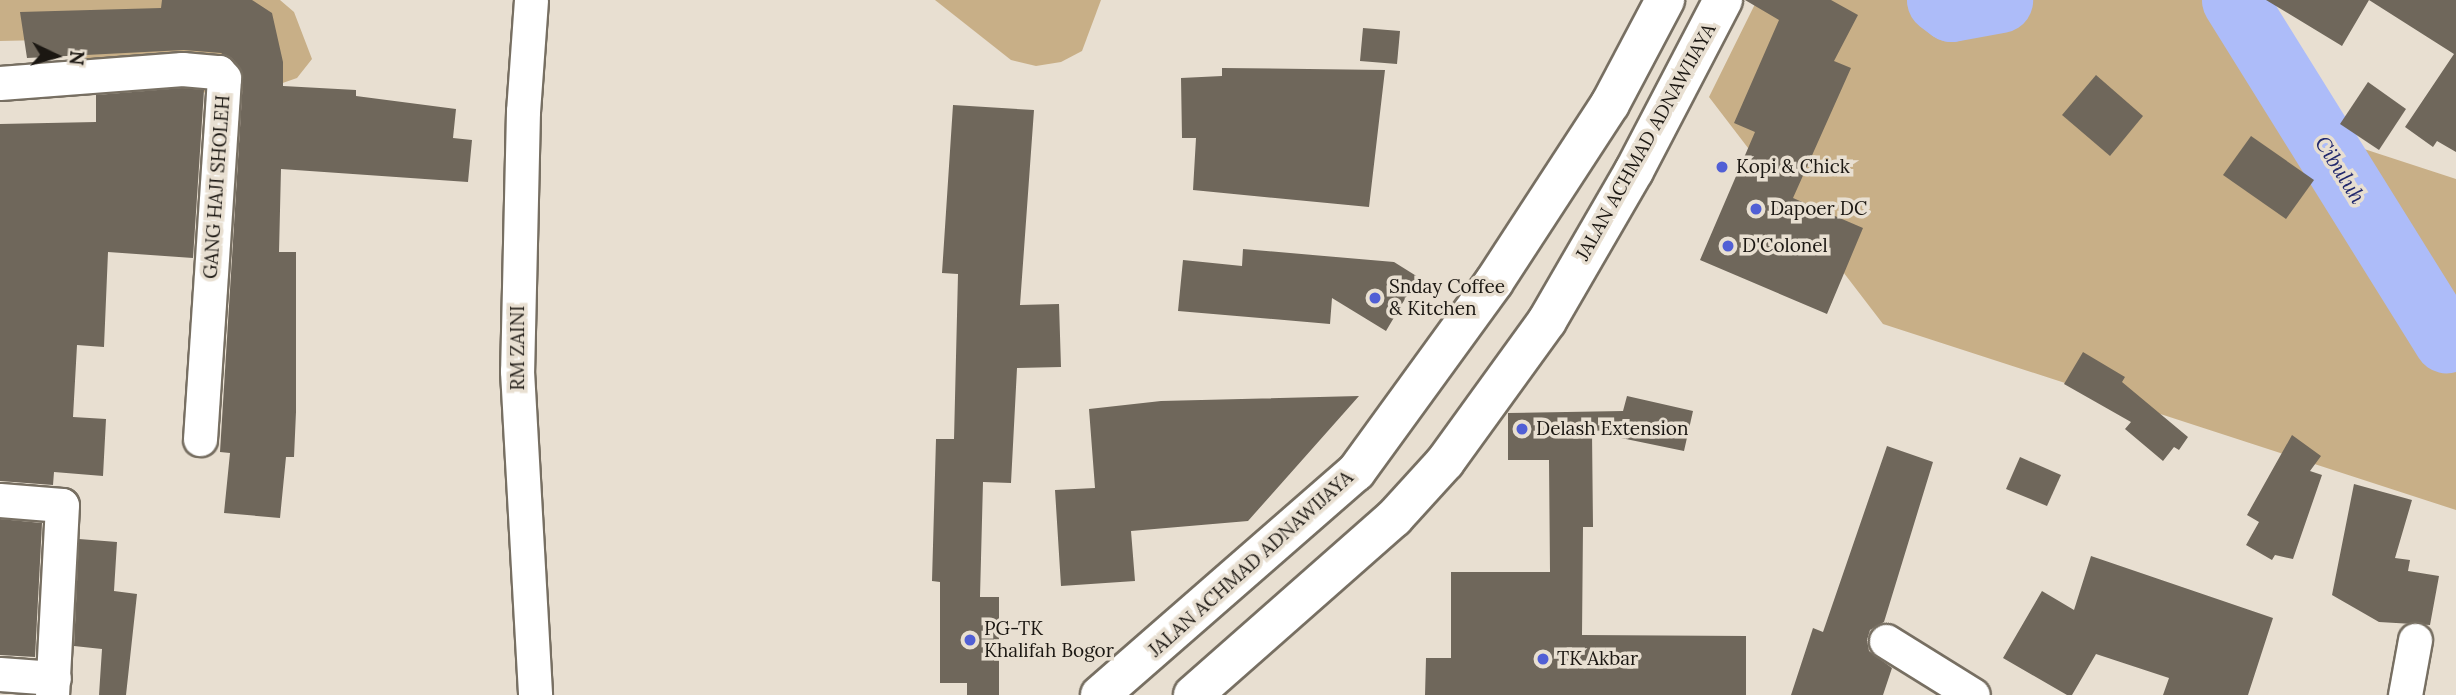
<!DOCTYPE html>
<style>
body{margin:0}
#map{position:relative;width:2456px;height:695px;overflow:hidden;background:#e8dfd1;font-family:Lora,serif}
div>[style]{position:absolute}
[style*='--x']{left:calc(var(--x)*1px);top:calc(var(--y)*1px);width:calc(var(--w)*1px);rotate:calc(var(--a)*1deg)}
.green>*{inset:0;background:#c8af87}
.river>*{height:65px;margin:-32.5px;padding:0 32.5px;transform-origin:32.5px;border-radius:32.5px;background:#adbcf9}
.building>*{inset:0;background:#6f675b}
.roads{filter:drop-shadow(2px 0 #776f62) drop-shadow(-2px 0 #776f62) drop-shadow(0 2px #776f62) drop-shadow(0 -2px #776f62)}
.minor>*{height:33px;margin:-16.5px;padding:0 16.5px;transform-origin:16.5px;border-radius:16.5px;background:#fff}
.primary>*{height:38px;margin:-19px;padding:0 19px;transform-origin:19px;border-radius:19px;background:#fff}
.dots>*{width:19px;height:19px;translate:-50% -50%;box-sizing:border-box;border:4px solid #e8dfd1;border-radius:50%}
span{translate:-50% -50%;white-space:nowrap;text-align:center;line-height:1.15;-webkit-text-stroke:7px #e8dfd1;paint-order:stroke}
.street-label{font-size:19px;color:#1b1712}
.poi-label{font-size:19px;color:#1b1712}
.left{translate:0 -50%;text-align:left}
.water-label{font-size:21px;color:#22296d;font-style:italic}
.north{position:absolute;left:21px;top:21px;width:70px;height:70px;-webkit-text-stroke:5px #e8dfd1;paint-order:stroke;rotate:95deg;font-size:19px;font-weight:700;line-height:28px;text-align:center;color:#1b1712}
.north::after{content:'';display:block;margin:auto;width:24px;height:32px;background:#1b1712;clip-path:polygon(50% 0,100% 100%,50% 72%,0 100%)}
</style>
<div id="map">
<div class="green">
<i style="clip-path:polygon(0 0,280px 0,294px 12px,312px 59px,297px 78px,274px 86px,225px 94px,198px 92px,104px 73px,68px 45px,44px 40px,0 41px)"></i>
<i style="clip-path:polygon(935px 0,1101px 0,1082px 51px,1061px 62px,1036px 66px,1011px 60px)"></i>
<i style="clip-path:polygon(1757px 0,2270px 0,2358px 147px,2456px 179px,2456px 510px,1883px 324px,1709px 97px)"></i>
</div>
<div class="river">
<i style="--x:1939;--y:0;--w:15;--a:37"></i>
<i style="--x:1951;--y:9;--w:50;--a:-10.4"></i>
<i style="--x:2234;--y:0;--w:401;--a:58.1"></i>
</div>
<div class="building">
<i style="clip-path:polygon(162px 0,252px 0,272px 13px,283px 62px,283px 86px,356px 90px,356px 96px,456px 109px,453px 138px,472px 140px,468px 182px,281px 169px,279px 252px,296px 252px,296px 412px,294px 457px,286px 457px,280px 518px,224px 513px,230px 453px,220px 452px,243px 79px,239px 66px,221px 53px,184px 50px,27px 58px,20px 12px,161px 8px)"></i>
<i style="clip-path:polygon(1745px 0,1831px 0,1858px 15px,1834px 61px,1851px 68px,1793px 198px,1863px 228px,1827px 314px,1700px 260px,1755px 132px,1734px 123px,1779px 20px)"></i>
<i style="clip-path:polygon(2266px 0,2456px 0,2456px 152px,2437px 141px,2433px 147px,2405px 127px,2454px 54px,2369px 0,2342px 46px)"></i>
<i style="clip-path:polygon(1363px 28px,1400px 31px,1397px 64px,1360px 61px)"></i>
<i style="clip-path:polygon(1222px 68px,1385px 70px,1369px 207px,1193px 190px,1196px 138px,1182px 138px,1181px 78px,1222px 76px)"></i>
<i style="clip-path:polygon(2096px 75px,2143px 116px,2110px 156px,2062px 115px)"></i>
<i style="clip-path:polygon(2368px 82px,2406px 109px,2379px 150px,2340px 124px)"></i>
<i style="clip-path:polygon(182px 88px,204px 90px,193px 258px,108px 252px,104px 347px,77px 345px,73px 417px,106px 419px,103px 476px,54px 472px,53px 485px,0 481px,0 124px,96px 122px,96px 95px)"></i>
<i style="clip-path:polygon(953px 105px,1034px 110px,1020px 305px,1059px 304px,1061px 367px,1017px 368px,1011px 483px,983px 482px,980px 597px,999px 597px,999px 695px,967px 695px,967px 683px,940px 683px,940px 582px,932px 581px,936px 439px,954px 439px,958px 274px,942px 273px)"></i>
<i style="clip-path:polygon(2251px 136px,2314px 180px,2286px 219px,2223px 175px)"></i>
<i style="clip-path:polygon(1243px 249px,1394px 262px,1418px 277px,1386px 331px,1332px 298px,1330px 324px,1178px 311px,1183px 260px,1242px 266px)"></i>
<i style="clip-path:polygon(2083px 352px,2125px 377px,2122px 382px,2188px 437px,2179px 450px,2174px 447px,2163px 461px,2125px 429px,2131px 422px,2064px 384px)"></i>
<i style="clip-path:polygon(1359px 396px,1248px 521px,1131px 531px,1135px 581px,1061px 586px,1055px 490px,1095px 488px,1089px 409px,1161px 401px)"></i>
<i style="clip-path:polygon(1627px 396px,1693px 411px,1684px 451px,1592px 432px,1593px 527px,1583px 527px,1582px 635px,1746px 636px,1746px 695px,1425px 695px,1426px 658px,1451px 658px,1451px 572px,1550px 572px,1549px 460px,1508px 460px,1508px 413px,1623px 411px)"></i>
<i style="clip-path:polygon(2292px 435px,2321px 456px,2310px 471px,2322px 475px,2293px 559px,2275px 555px,2272px 560px,2246px 545px,2259px 522px,2247px 515px)"></i>
<i style="clip-path:polygon(1887px 446px,1933px 462px,1884px 622px,1870px 630px,1867px 640px,1869px 651px,1892px 668px,1883px 695px,1791px 695px,1813px 628px,1823px 632px)"></i>
<i style="clip-path:polygon(2020px 457px,2061px 475px,2047px 506px,2006px 489px)"></i>
<i style="clip-path:polygon(2354px 484px,2412px 500px,2395px 558px,2410px 560px,2408px 571px,2439px 576px,2430px 625px,2379px 622px,2332px 595px)"></i>
<i style="clip-path:polygon(0 519px,42px 523px,35px 657px,0 655px)"></i>
<i style="clip-path:polygon(79px 539px,117px 542px,114px 591px,137px 594px,126px 695px,99px 695px,102px 649px,74px 646px)"></i>
<i style="clip-path:polygon(2091px 556px,2273px 618px,2248px 695px,2163px 695px,2169px 678px,2096px 654px,2072px 695px,2067px 695px,2003px 658px,2042px 591px,2074px 610px)"></i>
</div>
<div class="roads">
<div class="minor">
<i style="--x:531;--y:0;--w:111;--a:94.1"></i>
<i style="--x:523;--y:111;--w:260;--a:91.3"></i>
<i style="--x:517;--y:371;--w:324;--a:86.8"></i>
<i style="--x:0;--y:83;--w:183;--a:-4.4"></i>
<i style="--x:182;--y:69;--w:37;--a:5"></i>
<i style="--x:219;--y:72;--w:8;--a:50"></i>
<i style="--x:224;--y:78;--w:362;--a:93.8"></i>
<i style="--x:0;--y:500;--w:62;--a:4.6"></i>
<i style="--x:62;--y:505;--w:190;--a:93"></i>
<i style="--x:1886;--y:641;--w:102;--a:31.8"></i>
<i style="--x:0;--y:674;--w:54;--a:4.2"></i>
<i style="--x:2405;--y:695;--w:56;--a:-79.7"></i>
</div>
<div class="primary">
<i style="--x:1100;--y:695;--w:340;--a:-41.1"></i>
<i style="--x:1356;--y:472;--w:235;--a:-54"></i>
<i style="--x:1494;--y:282;--w:212;--a:-56.9"></i>
<i style="--x:1610;--y:104;--w:118;--a:-62.1"></i>
<i style="--x:1193;--y:695;--w:268;--a:-41.4"></i>
<i style="--x:1394;--y:518;--w:76;--a:-47.7"></i>
<i style="--x:1445;--y:462;--w:174;--a:-54.1"></i>
<i style="--x:1547;--y:321;--w:173;--a:-59.9"></i>
<i style="--x:1634;--y:171;--w:193;--a:-62.5"></i>
</div>
</div>
<div class="dots">
<i style="left:1722px;top:167px;background:#515fd5"></i>
<i style="left:1756px;top:209px;background:#515fd5"></i>
<i style="left:1728px;top:246px;background:#515fd5"></i>
<i style="left:1375px;top:298px;background:#515fd5"></i>
<i style="left:1522px;top:429px;background:#515fd5"></i>
<i style="left:970px;top:640px;background:#515fd5"></i>
<i style="left:1543px;top:659px;background:#515fd5"></i>
</div>
<div class="street-label">
<span style="left:1646px;top:142px;rotate:-61deg">JALAN ACHMAD ADNAWIJAYA</span>
<span style="left:217px;top:187px;rotate:-86deg">GANG HAJI SHOLEH</span>
<span style="left:518px;top:348px;rotate:-90deg">RM ZAINI</span>
<span style="left:1251px;top:564px;rotate:-42deg">JALAN ACHMAD ADNAWIJAYA</span>
</div>
<div class="poi-label">
<span class="left" style="left:1736px;top:167px">Kopi &amp; Chick</span>
<span class="left" style="left:1770px;top:209px">Dapoer DC</span>
<span class="left" style="left:1742px;top:246px">D'Colonel</span>
<span class="left" style="left:1389px;top:298px">Snday Coffee<br>&amp; Kitchen</span>
<span class="left" style="left:1536px;top:429px">Delash Extension</span>
<span class="left" style="left:984px;top:640px">PG-TK<br>Khalifah Bogor</span>
<span class="left" style="left:1557px;top:659px">TK Akbar</span>
</div>
<div class="water-label">
<span style="left:2340px;top:170px;rotate:58deg">Cibuluh</span>
</div>
<div class="north">N</div>
</div>
